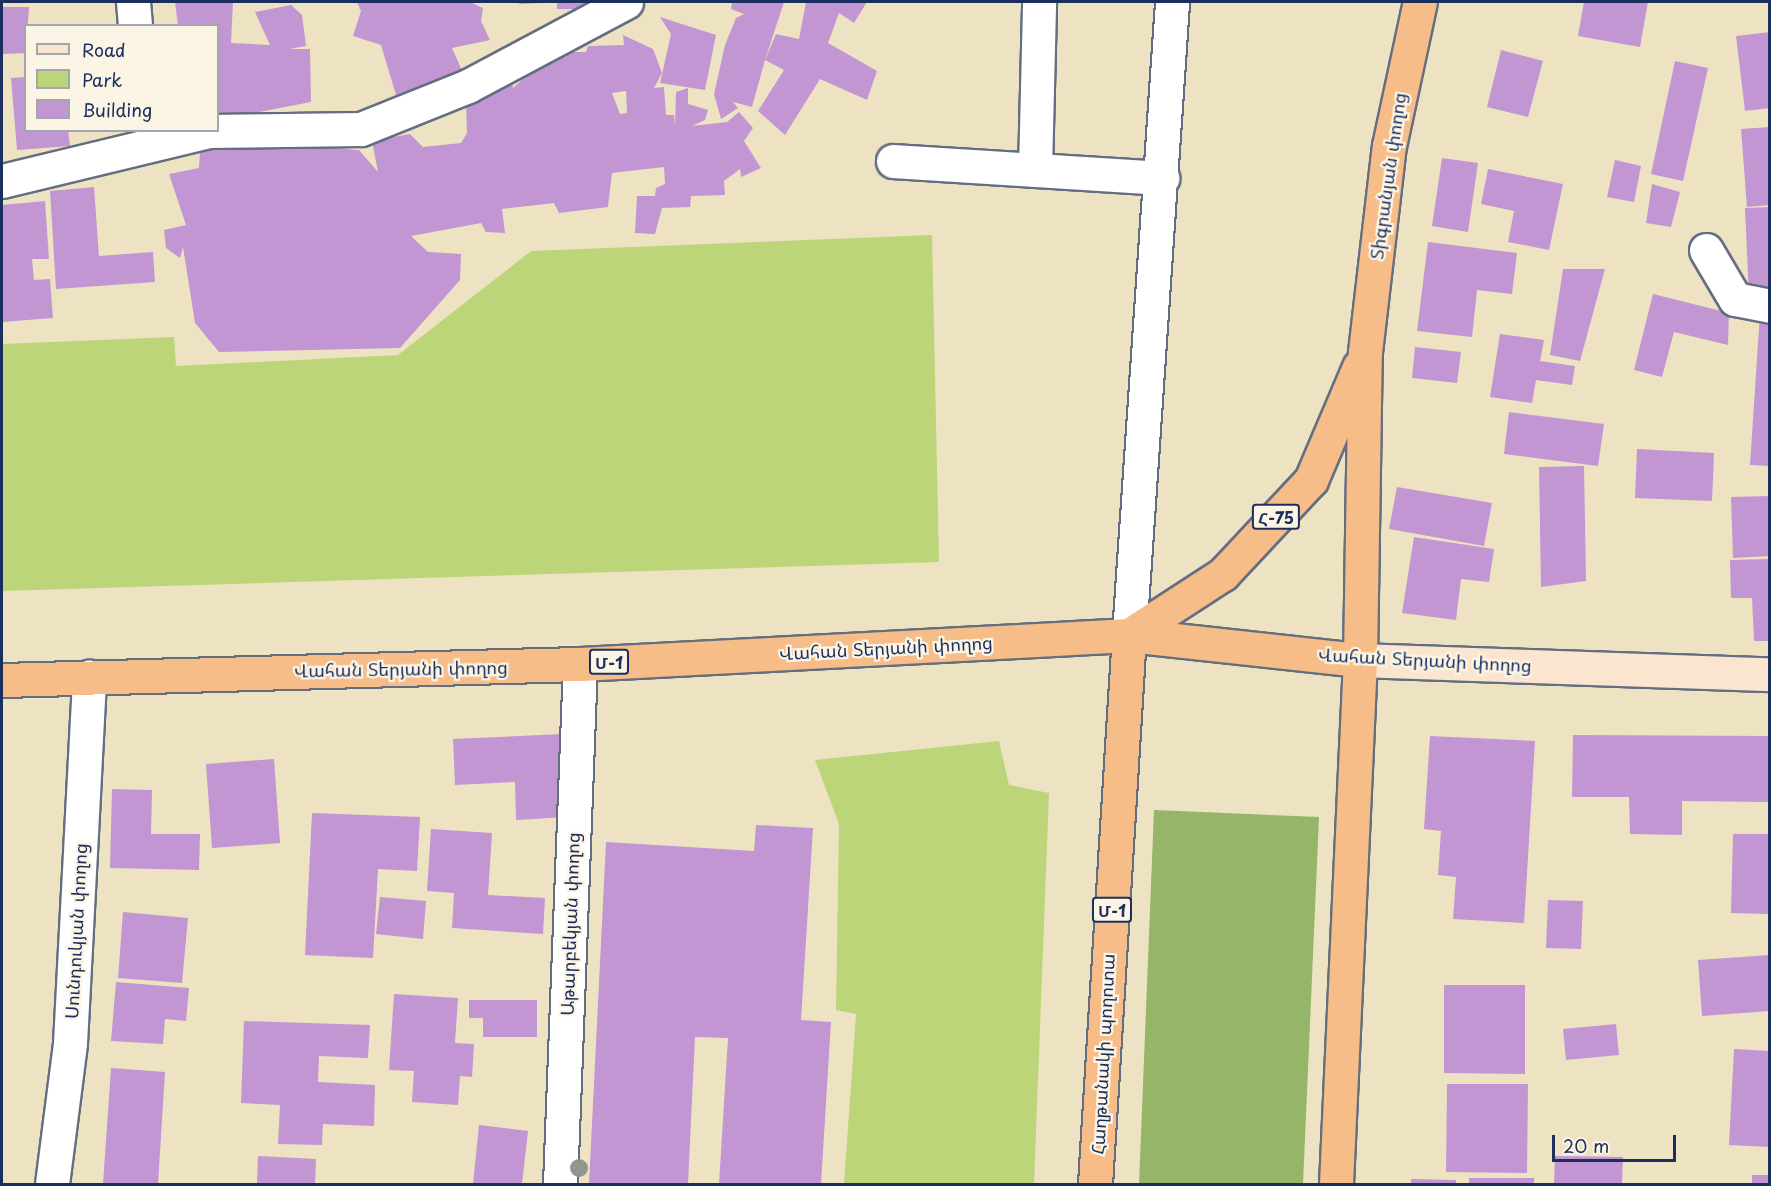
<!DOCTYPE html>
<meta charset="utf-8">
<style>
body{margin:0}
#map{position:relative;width:1771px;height:1186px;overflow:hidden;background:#ede3c3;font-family:"Playpen Sans","Noto Sans Armenian",sans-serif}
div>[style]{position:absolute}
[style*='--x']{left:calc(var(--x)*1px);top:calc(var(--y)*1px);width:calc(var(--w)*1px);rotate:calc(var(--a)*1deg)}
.green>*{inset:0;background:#bcd579}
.forest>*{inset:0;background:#95b669}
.building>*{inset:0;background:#c296d2}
.roads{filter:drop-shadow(2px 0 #646e81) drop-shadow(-2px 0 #646e81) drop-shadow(0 2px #646e81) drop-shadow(0 -2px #646e81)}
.street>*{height:33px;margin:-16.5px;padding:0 16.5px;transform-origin:16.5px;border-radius:16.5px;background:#fff}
.secondary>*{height:33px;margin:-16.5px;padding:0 16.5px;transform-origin:16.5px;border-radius:16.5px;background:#fce5cf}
.highway>*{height:33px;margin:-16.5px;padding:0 16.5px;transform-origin:16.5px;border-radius:16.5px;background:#f7bd88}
.trees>*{width:18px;height:18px;margin:-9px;border-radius:50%;background:#90978f}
span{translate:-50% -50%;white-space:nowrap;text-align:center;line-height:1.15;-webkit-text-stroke:4.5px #fcf5e5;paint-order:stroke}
.shield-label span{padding:2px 4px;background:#fcf5e5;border:2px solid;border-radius:4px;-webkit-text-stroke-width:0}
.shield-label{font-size:16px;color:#1b2f5e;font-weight:700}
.street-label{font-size:18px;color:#1b2f5e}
.frame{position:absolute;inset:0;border:3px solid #1b2f5e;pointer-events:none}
.legend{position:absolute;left:24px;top:24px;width:195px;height:108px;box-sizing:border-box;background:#fcf5e5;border:2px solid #a2a6af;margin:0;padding:8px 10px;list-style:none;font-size:18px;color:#1b2f5e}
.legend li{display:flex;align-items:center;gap:12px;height:30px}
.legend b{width:30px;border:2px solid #a2a6af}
.scale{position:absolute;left:1552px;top:1135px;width:124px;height:27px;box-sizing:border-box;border:3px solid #1b2f5e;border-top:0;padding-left:8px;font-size:18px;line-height:21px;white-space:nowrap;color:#1b2f5e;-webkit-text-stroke:4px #fcf5e5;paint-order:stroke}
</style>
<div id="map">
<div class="green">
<i style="clip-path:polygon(932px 235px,939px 562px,2px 591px,2px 344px,174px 337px,176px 366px,398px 355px,531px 251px)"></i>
<i style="clip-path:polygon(999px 741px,1009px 785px,1049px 793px,1034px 1184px,844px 1184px,856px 1014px,836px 1010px,839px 824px,815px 760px)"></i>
</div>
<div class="forest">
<i style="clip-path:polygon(1154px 810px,1319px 817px,1303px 1184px,1139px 1184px)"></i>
</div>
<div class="building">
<i style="clip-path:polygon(175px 2px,233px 2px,231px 43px,270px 45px,255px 12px,291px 5px,302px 15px,306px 46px,289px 49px,310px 49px,311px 102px,218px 120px,218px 26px,178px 26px)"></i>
<i style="clip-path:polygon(357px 2px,470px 2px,483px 8px,481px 21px,490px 40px,452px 48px,464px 75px,396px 95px,381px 45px,353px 36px,361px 11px)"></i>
<i style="clip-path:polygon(520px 2px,541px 2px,541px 3px,519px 4px)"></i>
<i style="clip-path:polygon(557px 2px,587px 2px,587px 9px,557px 9px)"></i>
<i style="clip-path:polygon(732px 2px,784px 2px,765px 60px,776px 34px,799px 39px,806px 2px,867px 2px,854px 23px,839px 13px,828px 43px,877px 71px,867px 100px,820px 79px,785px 135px,758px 111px,784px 70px,765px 60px,752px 107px,733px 102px,738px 108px,721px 119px,714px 94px,725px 45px,736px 18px,744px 14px,731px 9px)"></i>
<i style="clip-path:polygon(1584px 2px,1648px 2px,1640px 47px,1578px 36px)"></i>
<i style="clip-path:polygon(3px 7px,29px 7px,26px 53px,3px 54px)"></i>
<i style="clip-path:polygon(660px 17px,716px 35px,705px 90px,660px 83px,671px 34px)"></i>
<i style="clip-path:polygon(1770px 32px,1770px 108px,1745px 111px,1736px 36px)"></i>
<i style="clip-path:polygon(evenodd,623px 35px,653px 49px,662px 73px,654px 88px,664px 87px,666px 115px,674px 115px,675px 126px,676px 92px,688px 88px,688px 104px,708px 110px,705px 120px,692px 126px,727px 122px,739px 112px,753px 128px,744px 141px,761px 168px,741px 177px,740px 169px,724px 181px,725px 195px,691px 196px,690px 207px,662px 208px,655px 234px,635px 233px,637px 196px,655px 196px,656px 188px,665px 184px,664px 167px,612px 173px,608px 207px,559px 213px,554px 203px,502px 209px,505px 233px,486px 232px,481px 223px,411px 236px,428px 252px,461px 254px,460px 280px,400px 348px,219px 352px,195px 323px,183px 247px,180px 258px,166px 248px,164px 230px,186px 225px,169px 174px,199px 168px,200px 151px,224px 141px,359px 150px,378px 172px,372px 141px,410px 134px,423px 147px,461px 143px,467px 133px,466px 101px,508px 65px,513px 88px,557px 49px,566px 58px,566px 52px,586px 52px,588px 46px,624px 45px,623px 35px,626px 91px,627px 113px,620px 114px,612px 93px,626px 91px)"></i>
<i style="clip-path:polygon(1501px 50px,1543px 61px,1528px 117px,1487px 107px)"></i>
<i style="clip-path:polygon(1675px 61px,1708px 68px,1683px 181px,1651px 174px)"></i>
<i style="clip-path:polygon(26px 77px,26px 130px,68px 130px,70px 146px,17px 150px,11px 78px)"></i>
<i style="clip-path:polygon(1770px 127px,1770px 205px,1747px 207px,1741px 129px)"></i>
<i style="clip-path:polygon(1442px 158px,1478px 163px,1468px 232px,1432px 226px)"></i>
<i style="clip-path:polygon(1615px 160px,1641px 166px,1634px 202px,1607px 197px)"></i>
<i style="clip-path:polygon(1488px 169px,1563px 184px,1549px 250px,1508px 242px,1514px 211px,1481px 204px)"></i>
<i style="clip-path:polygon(1652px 184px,1680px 192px,1671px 227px,1646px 223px)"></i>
<i style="clip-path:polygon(94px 187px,99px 256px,153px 252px,155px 282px,56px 289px,50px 191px)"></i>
<i style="clip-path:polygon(45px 201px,49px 259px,32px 259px,34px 280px,50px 279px,53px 318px,2px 322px,2px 205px)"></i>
<i style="clip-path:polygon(1770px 207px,1770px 296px,1749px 297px,1745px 208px)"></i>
<i style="clip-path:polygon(1428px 242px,1517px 253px,1512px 294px,1477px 290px,1472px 337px,1417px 331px)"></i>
<i style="clip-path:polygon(1563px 269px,1605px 269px,1580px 361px,1550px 355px)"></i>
<i style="clip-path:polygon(1653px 294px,1729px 313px,1728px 345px,1674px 332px,1662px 377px,1634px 370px)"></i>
<i style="clip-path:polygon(1760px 313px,1770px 316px,1770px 466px,1750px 465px)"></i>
<i style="clip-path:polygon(1500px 334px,1544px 340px,1540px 361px,1575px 366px,1572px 385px,1536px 380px,1532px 403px,1490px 397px)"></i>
<i style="clip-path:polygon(1415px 347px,1461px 352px,1457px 383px,1412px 378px)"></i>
<i style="clip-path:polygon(1509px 412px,1604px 424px,1598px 466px,1504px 454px)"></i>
<i style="clip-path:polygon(1637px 449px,1714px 453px,1712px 501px,1635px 498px)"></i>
<i style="clip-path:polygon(1584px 466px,1586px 581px,1541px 587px,1539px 467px)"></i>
<i style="clip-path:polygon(1397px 487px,1492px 503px,1484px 546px,1389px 529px)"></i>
<i style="clip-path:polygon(1770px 496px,1770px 556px,1733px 558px,1731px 497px)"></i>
<i style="clip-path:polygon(1414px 537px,1494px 549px,1489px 582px,1461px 579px,1456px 620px,1402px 613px)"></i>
<i style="clip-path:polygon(1770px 559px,1770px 641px,1754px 641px,1752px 598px,1731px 598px,1730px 560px)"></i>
<i style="clip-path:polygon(562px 734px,566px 817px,516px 820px,515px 782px,455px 785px,453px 739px)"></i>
<i style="clip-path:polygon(1573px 735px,1770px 736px,1770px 802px,1682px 801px,1682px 835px,1630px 834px,1629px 797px,1572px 797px)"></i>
<i style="clip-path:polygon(1430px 736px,1535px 741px,1524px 923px,1453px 919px,1456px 877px,1438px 875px,1441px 831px,1424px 829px)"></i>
<i style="clip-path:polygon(274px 759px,280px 843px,212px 848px,206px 764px)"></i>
<i style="clip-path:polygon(112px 789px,152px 790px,151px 834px,200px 834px,199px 870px,110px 868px)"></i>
<i style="clip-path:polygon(312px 813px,420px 817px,417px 871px,378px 869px,373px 958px,305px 955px)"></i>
<i style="clip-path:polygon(756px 825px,813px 828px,801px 1020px,831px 1022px,821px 1184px,719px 1184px,728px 1038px,695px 1037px,688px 1184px,589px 1184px,606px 842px,754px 851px)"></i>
<i style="clip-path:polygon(431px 829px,492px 833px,488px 895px,545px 898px,543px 934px,452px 928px,454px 893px,427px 891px)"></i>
<i style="clip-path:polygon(1733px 834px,1770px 834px,1770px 914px,1731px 913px)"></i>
<i style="clip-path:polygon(380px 897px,426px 901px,423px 939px,376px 934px)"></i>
<i style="clip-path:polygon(1548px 900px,1583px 901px,1581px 949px,1546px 948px)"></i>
<i style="clip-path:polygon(123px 912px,188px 918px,182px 983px,118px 978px)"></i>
<i style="clip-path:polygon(1770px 955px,1770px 1011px,1702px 1016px,1698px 960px)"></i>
<i style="clip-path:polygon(116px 982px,189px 988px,186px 1021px,165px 1019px,163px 1044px,111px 1041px)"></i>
<i style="clip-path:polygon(1444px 985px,1525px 985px,1525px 1074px,1444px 1073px)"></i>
<i style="clip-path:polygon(394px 994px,458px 998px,455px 1043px,474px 1044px,472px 1077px,460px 1076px,458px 1105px,412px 1102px,414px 1071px,389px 1070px)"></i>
<i style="clip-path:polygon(469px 1000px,537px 1000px,537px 1037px,483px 1037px,483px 1018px,469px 1018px)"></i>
<i style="clip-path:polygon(244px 1021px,370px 1025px,368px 1058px,319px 1056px,318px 1082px,375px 1085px,374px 1126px,323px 1124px,322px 1145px,278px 1144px,280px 1105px,241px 1103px)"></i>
<i style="clip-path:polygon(1616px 1024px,1619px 1055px,1566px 1060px,1563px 1029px)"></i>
<i style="clip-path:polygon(1734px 1049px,1770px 1051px,1770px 1147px,1729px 1145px)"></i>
<i style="clip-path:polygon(111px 1068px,165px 1072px,158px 1184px,103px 1184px)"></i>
<i style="clip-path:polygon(1447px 1084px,1528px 1084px,1527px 1173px,1446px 1172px)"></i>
<i style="clip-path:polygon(479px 1125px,528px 1131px,522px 1184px,473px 1184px)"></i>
<i style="clip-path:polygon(258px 1156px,316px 1159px,315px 1184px,257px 1184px)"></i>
<i style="clip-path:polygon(1555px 1156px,1623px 1157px,1622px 1184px,1554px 1184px)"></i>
<i style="clip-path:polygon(1752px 1175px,1770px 1175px,1770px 1184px,1752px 1184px)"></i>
<i style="clip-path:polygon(1469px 1178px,1534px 1178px,1534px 1184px,1469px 1184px)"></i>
<i style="clip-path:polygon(1411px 1179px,1456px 1180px,1456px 1184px,1411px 1184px)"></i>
</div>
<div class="roads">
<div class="street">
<i style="--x:133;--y:2;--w:24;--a:85"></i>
<i style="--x:893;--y:161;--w:270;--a:3.6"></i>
<i style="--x:1035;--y:170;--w:168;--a:-88.6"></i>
<i style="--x:2;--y:181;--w:213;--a:-13.6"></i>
<i style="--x:209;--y:131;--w:152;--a:-0.8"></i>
<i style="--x:361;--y:129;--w:115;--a:-21.9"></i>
<i style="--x:468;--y:86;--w:179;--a:-28"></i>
<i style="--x:1706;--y:250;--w:57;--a:59.4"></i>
<i style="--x:1735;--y:299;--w:36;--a:11"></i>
<i style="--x:1129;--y:635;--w:634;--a:-86.11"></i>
<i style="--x:52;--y:1184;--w:142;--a:-82.7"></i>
<i style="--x:70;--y:1043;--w:367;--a:-87"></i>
<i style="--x:560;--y:1184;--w:520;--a:-87.8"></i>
</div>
<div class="secondary">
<i style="--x:1360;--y:660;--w:410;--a:2"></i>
</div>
<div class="highway">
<i style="--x:1129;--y:635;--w:112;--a:-33"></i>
<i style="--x:1223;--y:574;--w:129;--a:-46.9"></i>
<i style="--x:1311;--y:480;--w:123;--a:-67"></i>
<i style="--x:2;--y:680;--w:578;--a:-1.59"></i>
<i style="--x:580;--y:664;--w:550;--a:-3.02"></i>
<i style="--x:1129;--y:635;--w:232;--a:6.2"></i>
<i style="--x:1095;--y:1184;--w:550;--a:-86.46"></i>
<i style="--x:1336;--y:1184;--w:525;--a:-87.38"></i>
<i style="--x:1360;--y:660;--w:308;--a:-89.1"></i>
<i style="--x:1365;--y:352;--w:207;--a:-83.4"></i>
<i style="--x:1389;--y:146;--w:147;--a:-77.9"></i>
</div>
</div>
<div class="trees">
<i style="left:579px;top:1168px"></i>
</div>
<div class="shield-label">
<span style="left:1276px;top:517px">Հ-75</span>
<span style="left:609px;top:662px">Մ-1</span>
<span style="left:1112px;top:910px">Մ-1</span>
</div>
<div class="street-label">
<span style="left:1388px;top:176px;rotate:-82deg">Տիգրանյան փողոց</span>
<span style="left:886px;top:648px;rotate:-3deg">Վահան Տերյանի փողոց</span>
<span style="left:1425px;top:660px;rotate:3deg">Վահան Տերյանի փողոց</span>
<span style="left:401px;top:669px;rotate:-1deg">Վահան Տերյանի փողոց</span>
<span style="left:570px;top:924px;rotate:-88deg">Աթարբեկյան փողոց</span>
<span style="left:76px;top:931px;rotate:-87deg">Սունդուկյան փողոց</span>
<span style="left:1103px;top:1054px;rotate:-87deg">Հաղթանակի պողոտա</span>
</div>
<div class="frame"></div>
<ul class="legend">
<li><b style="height:8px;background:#fce5cf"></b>Road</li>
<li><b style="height:16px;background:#bcd579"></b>Park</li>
<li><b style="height:16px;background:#c296d2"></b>Building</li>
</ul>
<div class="scale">20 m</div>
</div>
